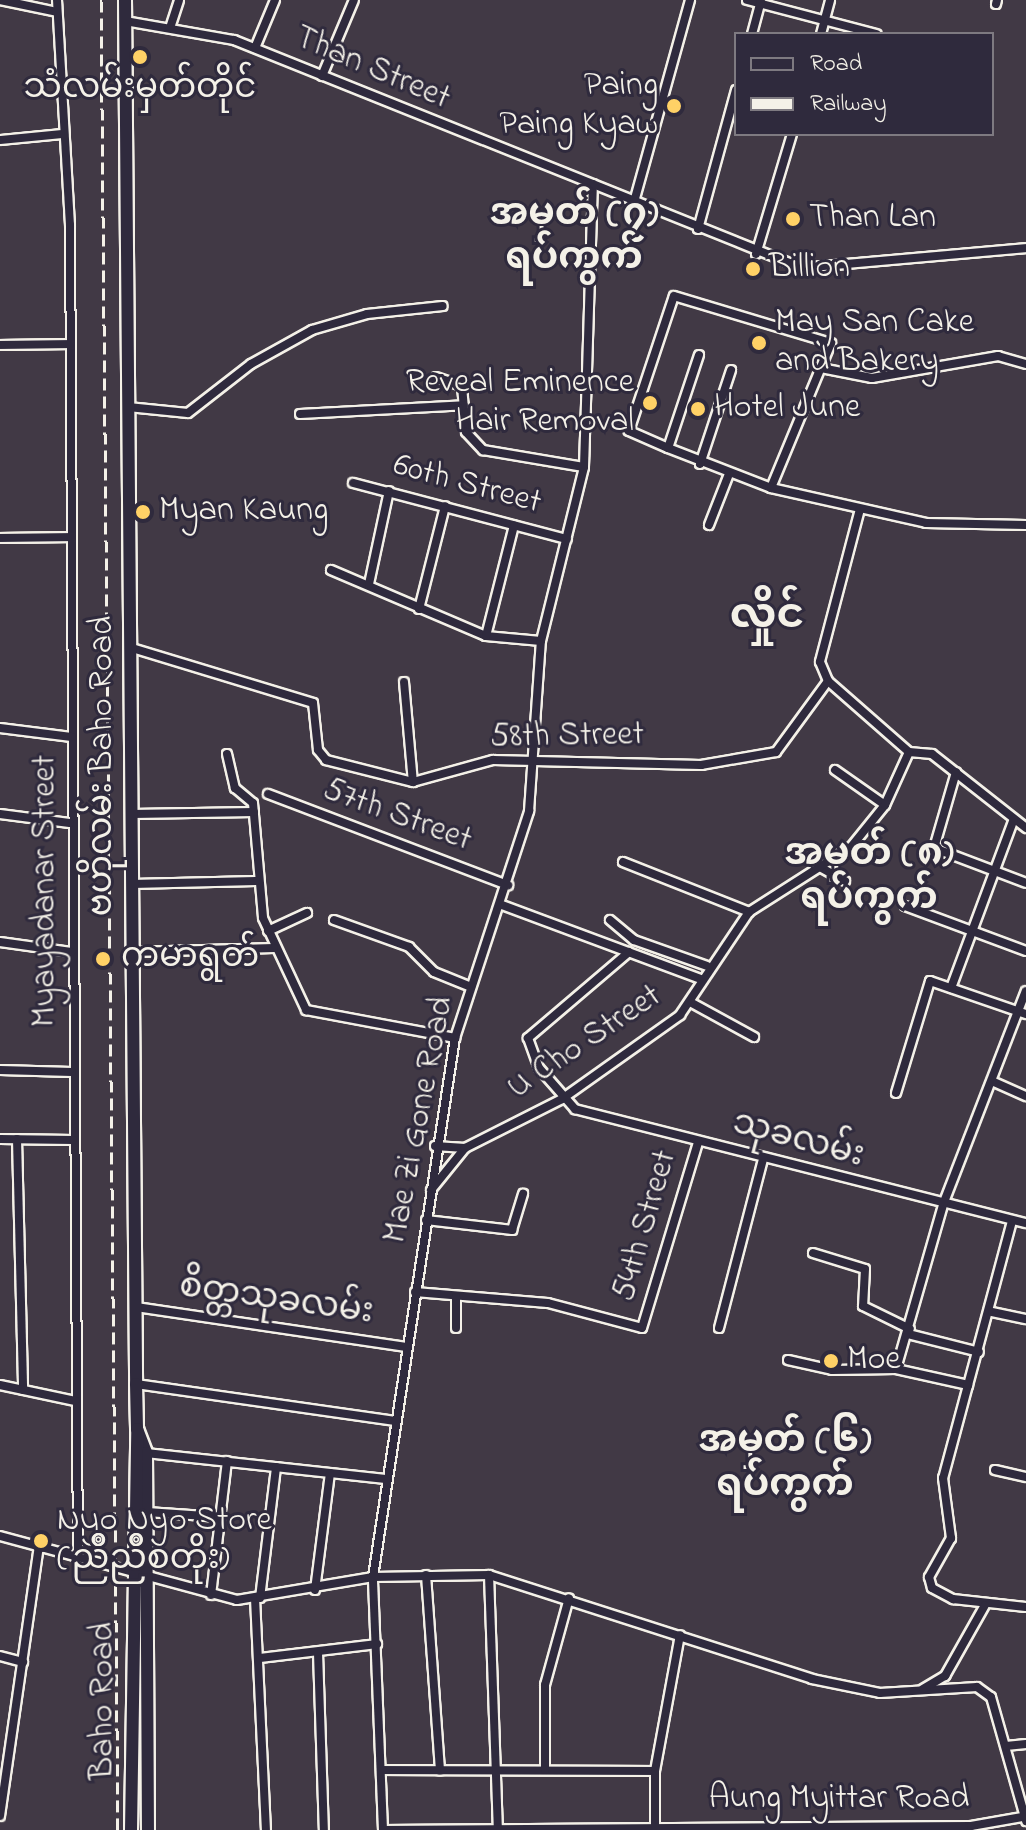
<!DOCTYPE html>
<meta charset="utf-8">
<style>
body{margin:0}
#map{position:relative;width:1026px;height:1830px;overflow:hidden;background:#413945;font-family:"Indie Flower","Noto Sans Myanmar",sans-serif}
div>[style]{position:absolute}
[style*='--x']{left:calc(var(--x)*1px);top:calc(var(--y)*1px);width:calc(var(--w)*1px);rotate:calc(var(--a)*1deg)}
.roads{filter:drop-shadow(2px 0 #f4f1e8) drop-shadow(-2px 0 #f4f1e8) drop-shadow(0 2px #f4f1e8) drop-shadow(0 -2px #f4f1e8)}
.street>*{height:8px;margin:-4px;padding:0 4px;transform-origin:4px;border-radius:4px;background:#2f2a3d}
.secondary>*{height:12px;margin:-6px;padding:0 6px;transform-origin:6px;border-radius:6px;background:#2f2a3d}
.rail>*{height:3px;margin-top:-1.5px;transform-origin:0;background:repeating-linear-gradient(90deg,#f4f1e8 0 12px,transparent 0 18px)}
.dots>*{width:22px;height:22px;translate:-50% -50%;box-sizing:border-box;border:4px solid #2f2a3d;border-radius:50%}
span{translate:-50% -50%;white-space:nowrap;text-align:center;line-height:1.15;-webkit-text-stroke:6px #2f2a3d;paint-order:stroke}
.street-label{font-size:34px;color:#f4f1e8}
.poi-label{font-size:34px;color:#f4f1e8}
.right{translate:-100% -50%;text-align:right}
.left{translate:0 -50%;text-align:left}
.quarter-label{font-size:38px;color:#f4f1e8;font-weight:700}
.district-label{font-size:42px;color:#f4f1e8;font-weight:700}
.legend{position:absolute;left:734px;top:32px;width:260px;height:104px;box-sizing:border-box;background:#2f2a3d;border:2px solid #7e7a81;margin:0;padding:10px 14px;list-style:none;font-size:24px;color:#f4f1e8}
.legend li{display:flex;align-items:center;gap:16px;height:40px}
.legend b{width:40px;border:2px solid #7e7a81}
</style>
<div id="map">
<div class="roads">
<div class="street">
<i style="--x:0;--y:0;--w:58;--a:11.9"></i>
<i style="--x:57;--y:0;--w:225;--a:86.7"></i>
<i style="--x:70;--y:225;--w:1332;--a:89.66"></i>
<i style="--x:747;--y:0;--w:134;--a:14.7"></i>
<i style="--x:996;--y:4;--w:4;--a:-76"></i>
<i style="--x:125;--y:21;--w:111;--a:9.9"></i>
<i style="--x:234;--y:40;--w:612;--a:21.87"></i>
<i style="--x:802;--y:268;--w:225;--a:-5.1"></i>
<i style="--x:170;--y:28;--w:29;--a:-72"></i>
<i style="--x:752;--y:34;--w:34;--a:-75"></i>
<i style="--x:821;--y:34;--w:35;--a:-75"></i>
<i style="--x:255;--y:48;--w:52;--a:-67.4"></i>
<i style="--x:322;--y:76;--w:82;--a:-67.2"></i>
<i style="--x:0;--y:140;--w:61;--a:-5.6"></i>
<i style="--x:634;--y:202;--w:210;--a:-74.5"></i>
<i style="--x:698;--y:229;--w:144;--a:-74.7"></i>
<i style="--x:756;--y:254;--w:125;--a:-73.3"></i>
<i style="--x:0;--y:345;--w:70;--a:-0.8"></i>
<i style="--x:699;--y:355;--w:98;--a:108.4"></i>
<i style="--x:668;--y:448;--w:43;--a:-156.4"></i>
<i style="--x:629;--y:431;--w:142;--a:-71.6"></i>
<i style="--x:674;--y:296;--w:164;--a:16.7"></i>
<i style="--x:831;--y:343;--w:157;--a:112.5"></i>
<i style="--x:821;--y:368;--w:52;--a:11.1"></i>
<i style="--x:872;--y:378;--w:128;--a:-9.9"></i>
<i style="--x:998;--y:356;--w:29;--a:16"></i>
<i style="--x:436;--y:377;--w:28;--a:19"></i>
<i style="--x:462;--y:386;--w:46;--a:85"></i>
<i style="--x:466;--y:432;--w:25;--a:47"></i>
<i style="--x:483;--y:450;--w:102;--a:9.6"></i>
<i style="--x:128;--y:407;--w:60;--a:5.7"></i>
<i style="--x:188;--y:413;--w:80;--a:-37.9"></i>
<i style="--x:251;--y:364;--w:70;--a:-29.1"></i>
<i style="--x:312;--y:330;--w:57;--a:-16.2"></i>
<i style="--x:367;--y:314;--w:76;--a:-6"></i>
<i style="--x:300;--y:414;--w:164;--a:-3.1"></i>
<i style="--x:668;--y:448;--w:110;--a:21.2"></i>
<i style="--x:771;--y:488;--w:159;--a:12.7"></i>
<i style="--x:926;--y:523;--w:100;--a:1.1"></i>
<i style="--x:700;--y:464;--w:99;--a:-71.7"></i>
<i style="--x:353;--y:483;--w:221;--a:14.7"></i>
<i style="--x:860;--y:509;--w:158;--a:104.7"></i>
<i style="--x:820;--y:662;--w:21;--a:67"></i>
<i style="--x:828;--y:681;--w:108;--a:41.2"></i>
<i style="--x:709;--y:525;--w:55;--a:-68.6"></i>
<i style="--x:0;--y:538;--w:72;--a:-0.8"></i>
<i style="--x:331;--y:570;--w:168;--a:23.1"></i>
<i style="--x:486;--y:636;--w:55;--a:5.2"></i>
<i style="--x:369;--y:584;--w:95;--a:-77.9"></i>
<i style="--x:419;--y:609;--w:106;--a:-75.8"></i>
<i style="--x:486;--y:636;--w:114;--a:-75.8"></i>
<i style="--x:132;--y:648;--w:189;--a:16.9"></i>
<i style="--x:313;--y:703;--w:47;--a:83.9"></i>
<i style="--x:318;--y:750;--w:13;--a:51"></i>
<i style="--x:326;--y:760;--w:90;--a:14.2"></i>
<i style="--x:413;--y:782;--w:83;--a:-15.4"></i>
<i style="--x:493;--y:760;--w:208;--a:1.4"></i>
<i style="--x:701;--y:765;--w:76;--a:-9.8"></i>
<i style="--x:776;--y:752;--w:88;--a:-53.8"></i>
<i style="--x:404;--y:682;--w:100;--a:84.9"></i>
<i style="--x:0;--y:728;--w:72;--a:7.2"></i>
<i style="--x:909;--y:752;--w:23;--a:5"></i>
<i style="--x:932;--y:754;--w:120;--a:38.2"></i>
<i style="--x:227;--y:754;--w:35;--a:77"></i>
<i style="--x:235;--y:788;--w:23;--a:40"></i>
<i style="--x:253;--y:803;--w:115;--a:85"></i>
<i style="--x:263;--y:918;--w:102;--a:64.9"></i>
<i style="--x:306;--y:1010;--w:152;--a:10.6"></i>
<i style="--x:835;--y:770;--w:61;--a:35"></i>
<i style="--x:956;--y:772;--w:79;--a:106.1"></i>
<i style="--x:934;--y:848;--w:98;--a:20.8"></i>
<i style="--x:268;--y:794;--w:257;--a:20.8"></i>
<i style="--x:0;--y:814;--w:70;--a:7.4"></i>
<i style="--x:132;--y:814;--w:122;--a:-0.9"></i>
<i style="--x:623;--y:862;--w:136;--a:21.6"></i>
<i style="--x:818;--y:866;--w:31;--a:29"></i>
<i style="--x:132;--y:884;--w:124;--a:-1.4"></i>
<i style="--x:502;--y:905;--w:212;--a:20.4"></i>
<i style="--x:905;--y:906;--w:129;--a:20.4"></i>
<i style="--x:334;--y:920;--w:80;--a:19.8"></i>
<i style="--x:409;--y:947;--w:35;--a:45"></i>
<i style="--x:434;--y:972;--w:40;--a:22"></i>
<i style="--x:610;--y:920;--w:31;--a:40"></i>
<i style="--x:634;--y:940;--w:77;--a:19.6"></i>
<i style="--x:268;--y:931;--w:43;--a:-24.8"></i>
<i style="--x:0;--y:942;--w:72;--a:8"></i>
<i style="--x:133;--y:952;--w:141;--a:-1.6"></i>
<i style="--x:629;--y:952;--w:133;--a:139.6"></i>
<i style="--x:528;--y:1038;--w:32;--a:70"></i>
<i style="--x:539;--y:1068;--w:55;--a:48.7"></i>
<i style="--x:575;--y:1109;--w:465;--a:14.2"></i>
<i style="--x:951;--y:988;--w:180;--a:-69.6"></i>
<i style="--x:690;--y:1002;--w:73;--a:28.7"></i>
<i style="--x:0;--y:1070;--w:72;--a:1.6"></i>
<i style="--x:994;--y:1082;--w:35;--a:24"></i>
<i style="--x:896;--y:1093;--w:117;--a:-73.1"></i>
<i style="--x:930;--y:981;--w:102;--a:19"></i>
<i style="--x:0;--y:1139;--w:73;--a:0.8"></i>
<i style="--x:17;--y:1139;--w:251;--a:88.6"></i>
<i style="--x:435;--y:1146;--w:30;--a:4"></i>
<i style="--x:431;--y:1190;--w:54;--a:-51"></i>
<i style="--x:465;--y:1148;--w:109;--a:-26.8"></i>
<i style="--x:562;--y:1099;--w:145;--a:-35.4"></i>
<i style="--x:680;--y:1015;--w:124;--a:-56.2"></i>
<i style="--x:749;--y:912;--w:121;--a:-32.5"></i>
<i style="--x:851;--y:847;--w:54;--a:-51"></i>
<i style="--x:885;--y:805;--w:58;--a:-65.6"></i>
<i style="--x:426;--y:1220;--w:87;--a:6.6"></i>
<i style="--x:512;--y:1230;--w:38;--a:-73"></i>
<i style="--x:1012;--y:1221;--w:266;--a:105"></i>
<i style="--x:943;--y:1478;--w:61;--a:82.4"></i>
<i style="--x:951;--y:1538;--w:45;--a:119.4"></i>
<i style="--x:929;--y:1577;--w:11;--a:75"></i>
<i style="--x:932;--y:1588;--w:24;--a:28"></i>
<i style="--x:953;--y:1599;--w:73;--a:6.3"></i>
<i style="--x:813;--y:1253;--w:54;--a:17.1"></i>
<i style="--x:865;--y:1269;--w:37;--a:93"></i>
<i style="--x:863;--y:1306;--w:52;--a:26.1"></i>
<i style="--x:415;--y:1292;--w:133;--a:4.7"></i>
<i style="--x:548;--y:1303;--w:97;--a:14.9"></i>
<i style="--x:642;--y:1328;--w:194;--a:-73.2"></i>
<i style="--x:456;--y:1297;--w:31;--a:90"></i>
<i style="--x:136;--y:1307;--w:275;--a:8.4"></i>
<i style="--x:992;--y:1312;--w:35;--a:12"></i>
<i style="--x:719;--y:1328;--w:175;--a:-75.4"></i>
<i style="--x:908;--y:1334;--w:73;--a:14.2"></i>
<i style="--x:788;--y:1360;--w:45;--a:12.8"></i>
<i style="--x:832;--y:1370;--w:64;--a:-0.9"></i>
<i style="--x:896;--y:1369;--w:74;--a:12.5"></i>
<i style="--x:896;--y:1369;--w:174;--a:-74"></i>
<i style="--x:944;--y:1202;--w:226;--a:-68.8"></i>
<i style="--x:136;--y:1384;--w:262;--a:8.1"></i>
<i style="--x:0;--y:1385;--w:77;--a:12"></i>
<i style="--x:146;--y:1453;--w:241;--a:6.2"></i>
<i style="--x:995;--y:1470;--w:32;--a:13"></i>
<i style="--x:147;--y:1512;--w:73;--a:3.9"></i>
<i style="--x:0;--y:1536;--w:245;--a:15.1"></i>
<i style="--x:237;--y:1600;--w:138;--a:-9.6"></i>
<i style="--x:373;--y:1577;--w:116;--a:-1"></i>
<i style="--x:489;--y:1575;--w:339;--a:17.8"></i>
<i style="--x:812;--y:1679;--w:69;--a:11.6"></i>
<i style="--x:880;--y:1693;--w:97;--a:-3.5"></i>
<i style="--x:977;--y:1687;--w:17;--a:36"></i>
<i style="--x:991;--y:1697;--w:129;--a:74.2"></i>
<i style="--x:426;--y:1575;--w:196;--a:85.9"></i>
<i style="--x:489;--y:1575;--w:255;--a:88"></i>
<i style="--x:315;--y:1590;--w:118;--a:-82.7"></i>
<i style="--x:211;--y:1595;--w:135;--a:-83.2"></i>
<i style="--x:255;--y:1598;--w:232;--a:87.3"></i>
<i style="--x:260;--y:1598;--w:132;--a:-83"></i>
<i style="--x:318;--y:1653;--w:177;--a:88.1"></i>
<i style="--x:0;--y:1656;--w:24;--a:15"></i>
<i style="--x:260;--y:1658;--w:118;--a:-6.8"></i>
<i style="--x:923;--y:1689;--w:26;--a:-31"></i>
<i style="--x:945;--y:1676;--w:81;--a:-60.6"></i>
<i style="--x:1006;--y:1746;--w:20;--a:-6"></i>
<i style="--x:381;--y:1770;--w:274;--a:0.2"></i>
<i style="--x:545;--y:1770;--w:85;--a:-90"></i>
<i style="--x:545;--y:1685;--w:90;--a:-74.6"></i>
<i style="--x:0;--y:1816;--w:273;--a:-81.8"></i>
<i style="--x:383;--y:1830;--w:253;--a:-92.3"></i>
<i style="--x:373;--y:1577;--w:545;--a:-81.35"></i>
<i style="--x:455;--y:1038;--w:239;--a:-71.9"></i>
<i style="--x:529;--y:811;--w:170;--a:-86"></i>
<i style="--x:541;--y:641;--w:179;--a:-76.1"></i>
<i style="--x:584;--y:467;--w:283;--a:-88.2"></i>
<i style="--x:383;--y:1830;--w:588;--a:-0.39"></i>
<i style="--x:971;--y:1826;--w:52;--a:-10"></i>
<i style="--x:655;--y:1830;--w:59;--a:-90"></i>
<i style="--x:655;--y:1771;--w:138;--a:-79.6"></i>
</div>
<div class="secondary">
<i style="--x:125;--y:0;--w:1384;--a:89.54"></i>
<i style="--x:136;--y:1384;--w:45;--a:88.7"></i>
<i style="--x:137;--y:1429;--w:26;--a:69"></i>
<i style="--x:146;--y:1453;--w:377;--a:89.7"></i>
<i style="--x:131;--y:1830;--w:401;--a:-89.1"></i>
</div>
</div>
<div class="rail">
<i style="--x:101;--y:0;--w:1830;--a:89.47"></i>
</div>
<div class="dots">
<i style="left:140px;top:57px;background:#ffd166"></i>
<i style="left:674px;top:106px;background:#ffd166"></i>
<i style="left:793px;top:219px;background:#ffd166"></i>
<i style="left:753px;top:269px;background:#ffd166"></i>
<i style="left:759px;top:343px;background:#ffd166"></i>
<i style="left:650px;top:403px;background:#ffd166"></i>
<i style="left:698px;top:409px;background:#ffd166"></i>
<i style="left:143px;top:512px;background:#ffd166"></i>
<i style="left:103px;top:959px;background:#ffd166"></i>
<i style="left:831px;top:1361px;background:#ffd166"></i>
<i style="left:41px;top:1541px;background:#ffd166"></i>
</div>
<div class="street-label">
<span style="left:372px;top:69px;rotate:23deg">Than Street</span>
<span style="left:467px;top:485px;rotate:15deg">60th Street</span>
<span style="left:567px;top:737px;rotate:-1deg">58th Street</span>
<span style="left:104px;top:766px;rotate:-90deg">ဗဟိုလမ်း Baho Road</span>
<span style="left:397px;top:816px;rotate:20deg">57th Street</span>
<span style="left:46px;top:891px;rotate:-90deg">Myayadanar Street</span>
<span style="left:585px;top:1043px;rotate:-34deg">U Cho Street</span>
<span style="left:420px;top:1120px;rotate:-79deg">Mae Zi Gone Road</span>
<span style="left:798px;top:1141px;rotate:15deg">သုခလမ်း</span>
<span style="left:646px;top:1226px;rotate:-74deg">54th Street</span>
<span style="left:276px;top:1301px;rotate:8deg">စိတ္တသုခလမ်း</span>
<span style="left:104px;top:1701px;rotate:-90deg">Baho Road</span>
<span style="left:839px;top:1800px">Aung Myittar Road</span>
</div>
<div class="poi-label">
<span class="right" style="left:658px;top:106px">Paing<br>Paing Kyaw</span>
<span style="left:140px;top:90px">သံလမ်းမှတ်တိုင်</span>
<span class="left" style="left:809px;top:219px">Than Lan</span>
<span class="left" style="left:769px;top:269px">Billion</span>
<span class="left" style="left:775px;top:343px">May San Cake<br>and Bakery</span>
<span class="right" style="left:634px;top:403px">Reveal Eminence<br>Hair Removal</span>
<span class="left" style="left:714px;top:409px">Hotel June</span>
<span class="left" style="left:159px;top:512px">Myan Kaung</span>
<span class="left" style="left:121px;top:959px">ကမာရွတ်</span>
<span class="left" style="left:847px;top:1361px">Moe</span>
<span class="left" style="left:57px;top:1541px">Nyo Nyo Store<br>(ညိဳညိဳစတိုး)</span>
</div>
<div class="quarter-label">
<span style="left:574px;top:238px">အမှတ် (၇)<br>ရပ်ကွက်</span>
<span style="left:869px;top:878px">အမှတ် (၈)<br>ရပ်ကွက်</span>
<span style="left:785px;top:1465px">အမှတ် (၆)<br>ရပ်ကွက်</span>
</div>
<div class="district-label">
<span style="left:767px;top:617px">လှိုင်</span>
</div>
<ul class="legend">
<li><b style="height:10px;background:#2f2a3d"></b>Road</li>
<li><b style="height:10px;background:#f4f1e8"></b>Railway</li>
</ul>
</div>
